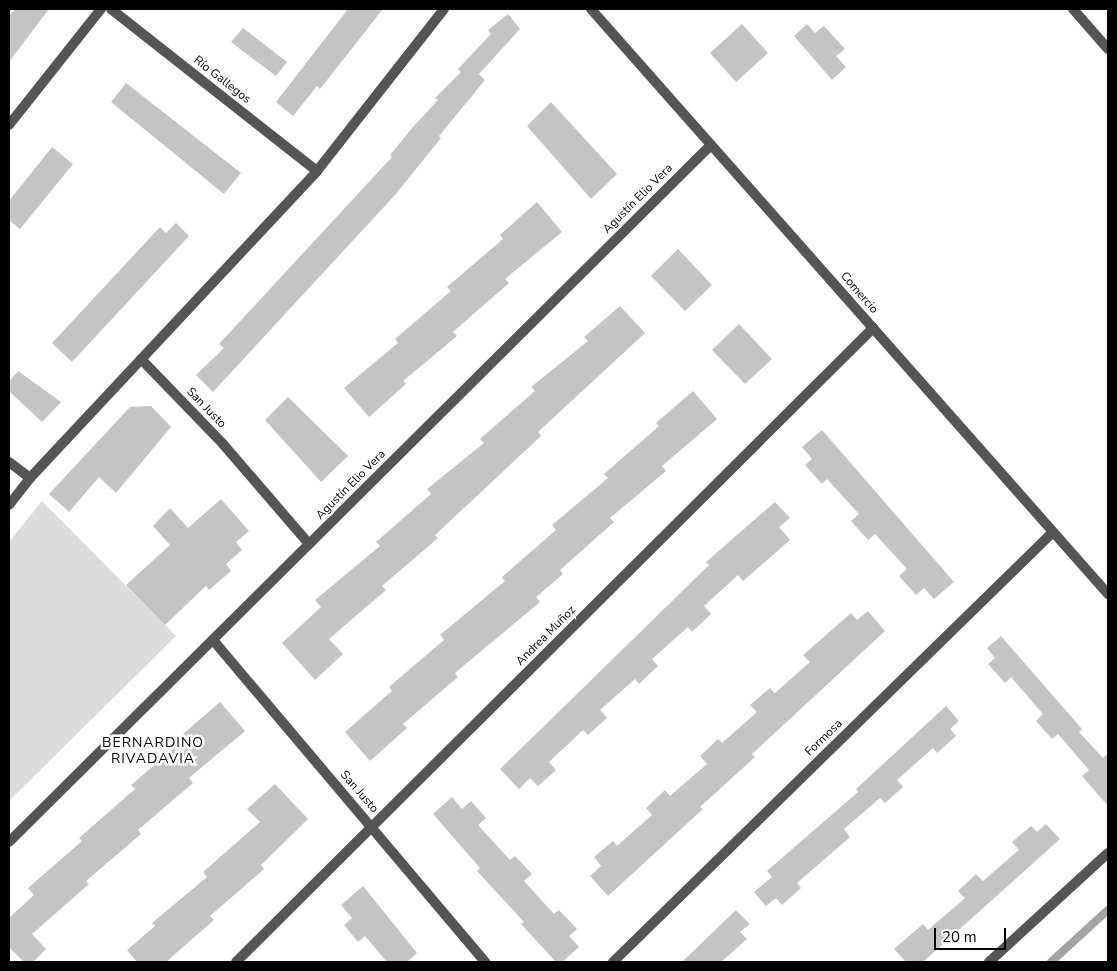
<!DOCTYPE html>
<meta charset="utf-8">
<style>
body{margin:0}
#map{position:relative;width:1117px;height:971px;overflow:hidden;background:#fff;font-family:"Nunito Sans",sans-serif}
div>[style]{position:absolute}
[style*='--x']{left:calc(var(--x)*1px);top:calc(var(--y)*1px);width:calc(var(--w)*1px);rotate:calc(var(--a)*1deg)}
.green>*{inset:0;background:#dcdcdc}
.stream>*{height:8px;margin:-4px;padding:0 4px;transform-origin:4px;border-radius:4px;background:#a3a3a3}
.building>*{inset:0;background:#c4c4c4}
.street>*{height:10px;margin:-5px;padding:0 5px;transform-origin:5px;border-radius:5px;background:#555}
span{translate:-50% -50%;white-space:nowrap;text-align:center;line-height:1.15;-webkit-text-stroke:5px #fff;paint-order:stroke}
.street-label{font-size:12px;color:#000}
.neighbourhood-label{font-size:14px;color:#000;letter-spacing:1px}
.frame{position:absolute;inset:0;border:10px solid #000;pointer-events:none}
.scale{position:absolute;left:934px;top:928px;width:72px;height:22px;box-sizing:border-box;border:2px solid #000;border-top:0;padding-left:6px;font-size:15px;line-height:18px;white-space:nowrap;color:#000;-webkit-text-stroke:4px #fff;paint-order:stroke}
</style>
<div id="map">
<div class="green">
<i style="clip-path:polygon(42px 501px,176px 636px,9px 801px,9px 542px)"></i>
</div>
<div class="stream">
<i style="--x:1051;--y:962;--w:77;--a:-42.4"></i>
</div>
<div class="building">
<i style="clip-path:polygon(15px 9px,49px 9px,9px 62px,9px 16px)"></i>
<i style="clip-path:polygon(348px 9px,383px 9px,320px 89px,317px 86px,293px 116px,276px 102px)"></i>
<i style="clip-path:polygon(508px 14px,520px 29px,479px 74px,485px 80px,439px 136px,441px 138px,395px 195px,213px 392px,196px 375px,224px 348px,219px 344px,392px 157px,390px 155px,413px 127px,438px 100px,435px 98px,461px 72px,458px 69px,491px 34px,488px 30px)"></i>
<i style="clip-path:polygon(742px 24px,768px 53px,736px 82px,710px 53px)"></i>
<i style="clip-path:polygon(807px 24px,815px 33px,824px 26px,845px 49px,836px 56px,846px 67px,832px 80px,794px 36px)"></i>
<i style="clip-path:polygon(243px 28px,287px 62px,276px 76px,231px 42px)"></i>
<i style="clip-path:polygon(126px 83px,241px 173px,224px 194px,111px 102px)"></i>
<i style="clip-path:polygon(551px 102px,617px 174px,591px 199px,527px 126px)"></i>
<i style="clip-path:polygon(52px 147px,73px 164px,20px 229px,9px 220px,9px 201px)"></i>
<i style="clip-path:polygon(537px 202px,562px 232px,505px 279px,509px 283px,453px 332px,457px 336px,403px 381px,406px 384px,369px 417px,344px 388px,398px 343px,395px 339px,451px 291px,447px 287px,503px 239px,500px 235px)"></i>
<i style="clip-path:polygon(176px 223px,189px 236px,72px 362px,52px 343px,160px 227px,166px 233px)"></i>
<i style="clip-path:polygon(678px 249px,712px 285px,685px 311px,651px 276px)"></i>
<i style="clip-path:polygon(620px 306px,645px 333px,538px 432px,541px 436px,435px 535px,438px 538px,382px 586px,386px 590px,329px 639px,343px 654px,315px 680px,282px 643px,321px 607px,315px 600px,380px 546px,376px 542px,431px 494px,427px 489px,484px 443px,480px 439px,535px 391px,531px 387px,588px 341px,584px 337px)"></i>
<i style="clip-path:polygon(739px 324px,772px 359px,745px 384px,712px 350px)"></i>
<i style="clip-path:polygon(18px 371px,61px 402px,42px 422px,9px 391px,9px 382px)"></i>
<i style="clip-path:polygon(693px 391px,717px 419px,662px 466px,666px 471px,610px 518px,614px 522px,560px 570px,563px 574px,536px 597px,540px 602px,455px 673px,458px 677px,403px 724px,407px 728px,370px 761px,345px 732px,392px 691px,389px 687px,444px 640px,440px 635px,505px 581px,502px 577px,556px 530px,552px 525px,608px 478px,604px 474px,659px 426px,656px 423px)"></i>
<i style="clip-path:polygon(288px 397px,348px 456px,321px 482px,265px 420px)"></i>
<i style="clip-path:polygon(151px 406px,171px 427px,116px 493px,99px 477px,69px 512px,49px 494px,130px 407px)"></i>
<i style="clip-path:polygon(822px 430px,954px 582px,934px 599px,924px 588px,916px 595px,899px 576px,907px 569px,875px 534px,868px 540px,851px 521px,859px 514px,827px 479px,822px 484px,805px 465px,812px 459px,802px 447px)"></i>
<i style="clip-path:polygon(221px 499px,249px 531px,236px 542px,242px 550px,226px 564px,231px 571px,209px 590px,206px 586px,165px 625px,126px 585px,170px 545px,153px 526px,170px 508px,188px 528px)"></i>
<i style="clip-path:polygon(775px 502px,790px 518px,779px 527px,790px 540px,743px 581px,738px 575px,704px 606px,711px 614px,692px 632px,688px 627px,652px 659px,658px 666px,639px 684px,635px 679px,600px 710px,607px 718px,588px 735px,583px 730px,549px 762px,556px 770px,546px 779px,538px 786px,530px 778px,519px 789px,500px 769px,709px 565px,706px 562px)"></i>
<i style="clip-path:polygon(868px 611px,885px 631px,752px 754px,755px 757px,700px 807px,703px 809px,608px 896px,590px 876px,601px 866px,594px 857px,613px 841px,617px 846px,652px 815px,646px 808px,665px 790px,670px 796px,707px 764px,700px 756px,718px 739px,722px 743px,757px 712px,750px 705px,770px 688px,775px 693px,810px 662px,803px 655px,851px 613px,857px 620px)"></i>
<i style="clip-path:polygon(1001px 636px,1082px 729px,1079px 732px,1103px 758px,1108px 753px,1108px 806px,1082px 776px,1089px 770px,1058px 734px,1052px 739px,1036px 721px,1043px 714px,1011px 677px,1005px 683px,988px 664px,995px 658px,987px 648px)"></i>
<i style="clip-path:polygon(220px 702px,245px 731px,189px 778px,193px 783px,138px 830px,141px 834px,86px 881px,89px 884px,32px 934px,46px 949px,33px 962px,24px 962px,9px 947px,9px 918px,34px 895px,28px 888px,82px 841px,79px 838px,135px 789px,131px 785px,186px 738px,183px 734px)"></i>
<i style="clip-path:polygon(946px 706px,959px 721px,950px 729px,956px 736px,937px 753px,933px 748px,897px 780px,903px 787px,885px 803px,880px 798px,844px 829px,850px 837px,797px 883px,801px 888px,782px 905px,776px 898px,766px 906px,754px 892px,772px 877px,767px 871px,858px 792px,856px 789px)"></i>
<i style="clip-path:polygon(275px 784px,308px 819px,261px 865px,264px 869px,210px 916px,214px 920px,166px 962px,137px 962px,127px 950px,155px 926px,152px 923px,207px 877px,203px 872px,260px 822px,247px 809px)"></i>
<i style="clip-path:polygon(452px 797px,462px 809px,471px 801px,486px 818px,478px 825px,510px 860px,515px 856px,532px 874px,524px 881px,554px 914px,559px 910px,577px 929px,569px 936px,579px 947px,562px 962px,556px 962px,521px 924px,524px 922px,477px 871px,480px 868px,433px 814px)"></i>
<i style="clip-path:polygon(1046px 824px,1060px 839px,923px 962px,906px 962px,894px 949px,923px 924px,928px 930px,965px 898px,958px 891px,976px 874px,983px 881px,1019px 850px,1012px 842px,1031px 826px,1037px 832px)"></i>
<i style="clip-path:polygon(363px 886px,417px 953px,407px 962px,387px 962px,365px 936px,358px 942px,344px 925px,352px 918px,341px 905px)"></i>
<i style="clip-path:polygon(736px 910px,750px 924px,740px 932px,747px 939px,721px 962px,682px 962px)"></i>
</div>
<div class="street">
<i style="--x:111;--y:9;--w:262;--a:38.2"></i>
<i style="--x:591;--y:9;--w:781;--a:48.53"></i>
<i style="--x:1073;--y:9;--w:53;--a:48.8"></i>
<i style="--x:9;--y:125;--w:148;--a:-51.6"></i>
<i style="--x:141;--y:359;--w:118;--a:46"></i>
<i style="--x:223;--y:444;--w:132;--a:49.3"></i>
<i style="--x:9;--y:462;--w:26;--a:37"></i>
<i style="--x:9;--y:505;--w:34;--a:-52"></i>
<i style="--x:30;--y:478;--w:420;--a:-46.9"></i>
<i style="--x:317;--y:171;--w:206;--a:-51.9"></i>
<i style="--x:213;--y:640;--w:422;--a:49.8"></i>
<i style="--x:9;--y:842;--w:989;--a:-44.8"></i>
<i style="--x:236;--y:962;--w:899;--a:-44.86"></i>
<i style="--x:613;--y:962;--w:615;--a:-44.34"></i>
<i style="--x:989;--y:962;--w:161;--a:-42.5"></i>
</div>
<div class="street-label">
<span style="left:222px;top:80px;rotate:38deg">Río Gallegos</span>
<span style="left:638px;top:199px;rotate:-45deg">Agustín Elio Vera</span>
<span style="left:859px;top:293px;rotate:49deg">Comercio</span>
<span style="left:206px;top:408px;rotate:46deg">San Justo</span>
<span style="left:351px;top:485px;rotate:-45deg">Agustín Elio Vera</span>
<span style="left:546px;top:636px;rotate:-45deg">Andrea Muñoz</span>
<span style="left:824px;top:738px;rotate:-44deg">Formosa</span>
<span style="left:359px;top:792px;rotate:49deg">San Justo</span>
</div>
<div class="neighbourhood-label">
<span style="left:153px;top:751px">BERNARDINO<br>RIVADAVIA</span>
</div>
<div class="frame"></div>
<div class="scale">20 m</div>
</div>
